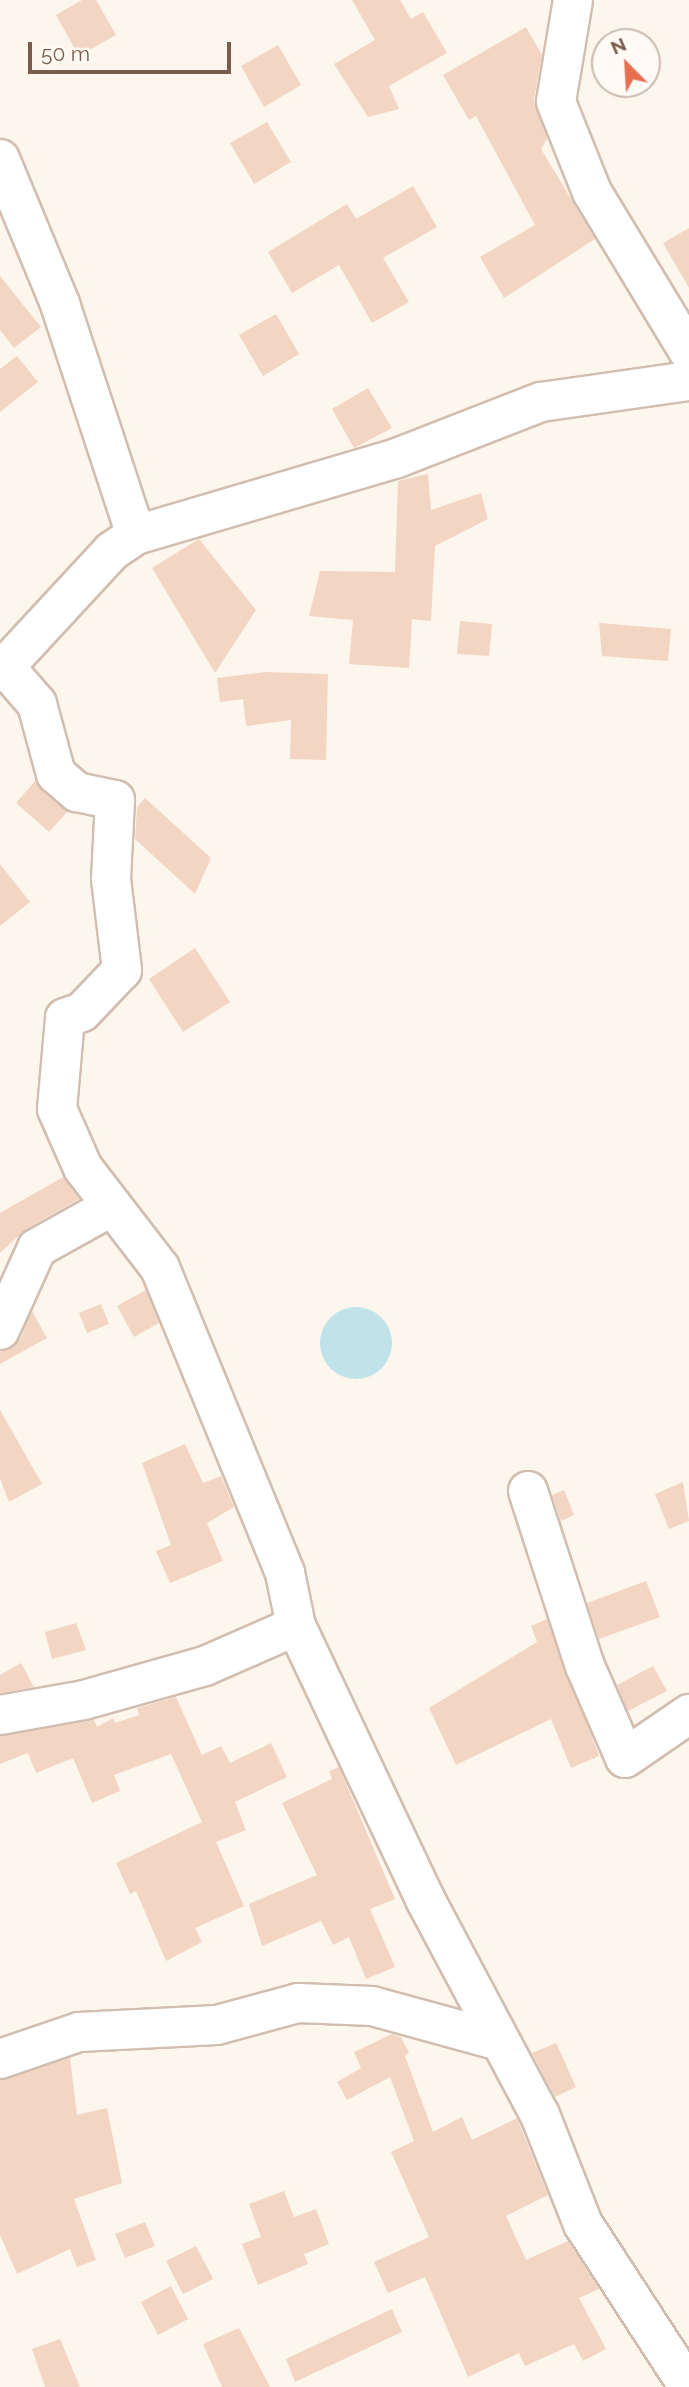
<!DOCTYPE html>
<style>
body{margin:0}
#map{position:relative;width:689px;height:2387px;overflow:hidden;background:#fdf6ec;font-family:Raleway,sans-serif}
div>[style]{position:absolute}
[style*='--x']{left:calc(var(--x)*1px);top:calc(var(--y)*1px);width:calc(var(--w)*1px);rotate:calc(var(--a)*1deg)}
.water>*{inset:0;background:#bfe3e8}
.round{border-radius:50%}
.building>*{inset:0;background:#f3d5c3}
.roads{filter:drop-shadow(2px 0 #d1beb0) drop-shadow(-2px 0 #d1beb0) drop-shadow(0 2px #d1beb0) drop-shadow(0 -2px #d1beb0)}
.minor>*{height:38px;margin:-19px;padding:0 19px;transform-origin:19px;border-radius:19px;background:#fff}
span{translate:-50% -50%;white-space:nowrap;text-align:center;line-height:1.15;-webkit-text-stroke:5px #fffaf3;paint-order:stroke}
.north{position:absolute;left:591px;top:28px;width:70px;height:70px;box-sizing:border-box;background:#fffaf3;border:2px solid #cabbb1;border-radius:50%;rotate:336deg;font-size:19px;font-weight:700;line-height:28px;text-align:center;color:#7a5c4d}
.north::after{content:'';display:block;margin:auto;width:24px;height:32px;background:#e76f51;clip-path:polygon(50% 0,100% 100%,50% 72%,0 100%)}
.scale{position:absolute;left:28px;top:42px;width:203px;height:32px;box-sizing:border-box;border:4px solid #7a5c4d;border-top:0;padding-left:9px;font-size:21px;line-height:24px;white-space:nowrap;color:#7a5c4d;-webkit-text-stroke:5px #fffaf3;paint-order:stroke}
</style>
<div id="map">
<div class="water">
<i class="round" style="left:320px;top:1307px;width:72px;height:72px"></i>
</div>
<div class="building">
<i style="clip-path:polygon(82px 0,96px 0,116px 35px,79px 56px,56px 15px)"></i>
<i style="clip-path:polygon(352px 0,400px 0,411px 19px,423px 12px,447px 53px,389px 86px,399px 109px,368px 117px,334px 64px,375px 40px)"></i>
<i style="clip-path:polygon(526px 27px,542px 55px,534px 99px,547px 139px,541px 149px,595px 239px,504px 298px,480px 257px,535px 225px,476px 116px,469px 120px,443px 75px)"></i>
<i style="clip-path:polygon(278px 45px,301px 85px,264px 107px,241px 66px)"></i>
<i style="clip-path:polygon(267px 122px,291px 162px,254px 184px,230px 143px)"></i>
<i style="clip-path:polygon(413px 186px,437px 227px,383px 258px,409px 302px,372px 323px,339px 265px,292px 293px,268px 252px,347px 204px,356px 219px)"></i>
<i style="clip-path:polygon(689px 228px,689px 288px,663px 243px)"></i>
<i style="clip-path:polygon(0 276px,41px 327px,14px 348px,0 330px)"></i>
<i style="clip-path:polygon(276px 314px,299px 354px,263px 376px,239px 335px)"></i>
<i style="clip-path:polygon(17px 356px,38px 382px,0 412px,0 369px)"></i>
<i style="clip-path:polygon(368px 388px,392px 428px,354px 448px,332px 409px)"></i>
<i style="clip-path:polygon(428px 474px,431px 510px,481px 493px,488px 519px,435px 546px,431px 621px,412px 619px,409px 668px,349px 664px,353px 620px,309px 616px,320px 571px,395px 572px,398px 481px)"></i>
<i style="clip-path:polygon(199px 539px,256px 610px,215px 673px,152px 568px)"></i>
<i style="clip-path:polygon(460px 621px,492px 624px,489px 656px,457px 654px)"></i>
<i style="clip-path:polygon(599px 623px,671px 629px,668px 661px,602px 656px)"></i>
<i style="clip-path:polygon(266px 672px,328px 674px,326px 760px,290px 759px,291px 720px,246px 726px,243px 699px,220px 702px,217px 678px)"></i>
<i style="clip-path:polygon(35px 781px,68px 811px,49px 832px,16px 803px)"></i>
<i style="clip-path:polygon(145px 798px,211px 858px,195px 894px,135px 839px,137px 807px)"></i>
<i style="clip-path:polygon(0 864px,30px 902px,0 926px)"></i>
<i style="clip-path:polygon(195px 948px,230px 1002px,183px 1032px,149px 979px)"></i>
<i style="clip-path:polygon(63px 1177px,79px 1199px,26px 1229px,0 1253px,0 1213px)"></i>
<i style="clip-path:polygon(146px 1290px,159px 1323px,134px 1337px,117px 1306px)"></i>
<i style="clip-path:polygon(101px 1304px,109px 1324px,87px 1333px,79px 1313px)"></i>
<i style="clip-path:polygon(32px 1311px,47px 1338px,0 1364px,0 1352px,20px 1340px)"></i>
<i style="clip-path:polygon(0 1410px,42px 1484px,9px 1502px,0 1478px)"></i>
<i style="clip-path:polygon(185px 1444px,203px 1483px,221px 1476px,234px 1507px,207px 1523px,223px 1561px,170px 1583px,156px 1551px,171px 1545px,142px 1463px)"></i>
<i style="clip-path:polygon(683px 1482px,689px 1521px,669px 1529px,655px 1494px)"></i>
<i style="clip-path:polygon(564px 1490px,574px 1515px,561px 1521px,552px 1495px)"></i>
<i style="clip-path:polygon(646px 1581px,660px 1617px,599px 1639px,587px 1603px)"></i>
<i style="clip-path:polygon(547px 1619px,599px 1756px,571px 1768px,551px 1719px,456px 1765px,429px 1708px,537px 1642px,531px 1626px)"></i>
<i style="clip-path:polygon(76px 1623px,86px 1650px,52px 1659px,45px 1632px)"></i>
<i style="clip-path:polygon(21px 1663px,34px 1687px,0 1693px,0 1675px)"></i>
<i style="clip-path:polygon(653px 1666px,667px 1691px,628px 1711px,617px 1685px)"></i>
<i style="clip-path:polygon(176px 1697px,202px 1755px,221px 1746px,230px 1763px,271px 1743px,287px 1777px,235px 1802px,246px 1830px,216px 1842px,244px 1906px,195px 1928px,202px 1942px,166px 1961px,136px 1891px,130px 1894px,116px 1863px,202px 1822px,171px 1754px,114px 1775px,120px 1791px,92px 1803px,73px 1758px,36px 1773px,28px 1753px,0 1764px,0 1736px,94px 1720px,97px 1727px,113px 1718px,115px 1723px,139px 1715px,137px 1708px)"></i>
<i style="clip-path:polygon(339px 1767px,395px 1899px,370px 1909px,395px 1967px,366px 1979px,349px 1937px,333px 1945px,321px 1921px,262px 1946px,249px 1904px,317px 1875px,282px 1803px,332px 1779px,329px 1771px)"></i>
<i style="clip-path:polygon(392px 2034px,401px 2037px,409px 2053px,405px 2056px,433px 2132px,462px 2117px,472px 2140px,517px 2118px,548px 2195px,506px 2216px,526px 2260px,568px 2241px,599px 2289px,579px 2298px,606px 2349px,583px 2361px,574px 2344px,525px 2366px,519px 2353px,468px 2377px,425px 2277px,388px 2293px,374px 2262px,429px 2237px,391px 2152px,414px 2141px,390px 2077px,347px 2100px,337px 2082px,361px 2068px,354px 2052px)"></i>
<i style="clip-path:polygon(556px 2043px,576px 2087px,555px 2097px,532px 2053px)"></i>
<i style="clip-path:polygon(70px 2058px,77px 2115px,107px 2108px,122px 2183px,74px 2199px,96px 2260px,77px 2267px,70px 2249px,17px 2274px,0 2235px,0 2080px)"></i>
<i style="clip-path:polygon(284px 2191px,294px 2217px,316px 2209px,329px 2244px,304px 2254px,308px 2264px,258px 2285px,242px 2244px,261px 2237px,249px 2204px)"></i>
<i style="clip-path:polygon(145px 2222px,155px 2246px,125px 2258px,115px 2234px)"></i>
<i style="clip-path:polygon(196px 2246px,213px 2279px,183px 2294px,166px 2261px)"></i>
<i style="clip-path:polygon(171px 2286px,188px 2319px,158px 2335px,141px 2302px)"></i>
<i style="clip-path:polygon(392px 2309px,402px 2332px,295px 2382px,286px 2359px)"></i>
<i style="clip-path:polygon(239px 2328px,270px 2387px,222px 2387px,203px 2344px)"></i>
<i style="clip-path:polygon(60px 2339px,80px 2387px,45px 2387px,32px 2349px)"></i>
</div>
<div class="roads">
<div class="minor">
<i style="--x:573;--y:0;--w:103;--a:99.5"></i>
<i style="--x:556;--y:102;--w:97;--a:68.2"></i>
<i style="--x:592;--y:192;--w:187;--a:58.8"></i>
<i style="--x:0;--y:159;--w:157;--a:67.5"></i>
<i style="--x:60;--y:304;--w:243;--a:71.8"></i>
<i style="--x:5;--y:667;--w:49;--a:49.1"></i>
<i style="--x:37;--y:704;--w:73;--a:74.8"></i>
<i style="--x:56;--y:774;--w:28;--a:41"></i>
<i style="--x:77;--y:792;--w:39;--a:12"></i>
<i style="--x:115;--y:800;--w:79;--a:92.9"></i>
<i style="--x:111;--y:879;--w:92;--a:83.1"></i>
<i style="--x:122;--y:970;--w:58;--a:133.6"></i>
<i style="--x:82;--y:1012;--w:18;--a:161"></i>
<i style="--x:65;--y:1018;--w:91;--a:95"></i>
<i style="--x:57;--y:1109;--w:64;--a:66.2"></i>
<i style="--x:83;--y:1168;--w:126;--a:52.4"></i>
<i style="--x:160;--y:1268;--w:330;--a:67.7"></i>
<i style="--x:285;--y:1573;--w:54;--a:78.3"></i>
<i style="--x:296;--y:1626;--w:302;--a:64.7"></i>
<i style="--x:425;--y:1899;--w:245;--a:62"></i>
<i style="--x:540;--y:2115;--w:117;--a:68.5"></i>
<i style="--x:583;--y:2224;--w:194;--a:57"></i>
<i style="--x:0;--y:672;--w:165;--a:-47.2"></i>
<i style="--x:112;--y:551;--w:29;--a:-34"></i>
<i style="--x:136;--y:535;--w:272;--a:-16.4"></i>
<i style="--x:397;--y:458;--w:155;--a:-21.3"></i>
<i style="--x:541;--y:402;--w:149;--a:-8.1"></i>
<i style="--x:0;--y:1330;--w:90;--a:-65.7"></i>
<i style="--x:37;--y:1248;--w:86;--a:-29.2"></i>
<i style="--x:528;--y:1491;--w:184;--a:72"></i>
<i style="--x:585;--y:1666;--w:100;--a:66.5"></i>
<i style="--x:625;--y:1758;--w:78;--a:-34.5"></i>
<i style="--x:0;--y:1715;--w:85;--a:-10.1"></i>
<i style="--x:84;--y:1700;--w:126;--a:-15.7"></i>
<i style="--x:205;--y:1666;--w:99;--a:-23.7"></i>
<i style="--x:0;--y:2059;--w:83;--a:-18.9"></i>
<i style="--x:79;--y:2032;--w:138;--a:-2.9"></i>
<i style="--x:217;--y:2025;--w:84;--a:-15.2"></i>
<i style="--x:298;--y:2003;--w:74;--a:2.3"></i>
<i style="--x:372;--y:2006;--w:133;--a:15.3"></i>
</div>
</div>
<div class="north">N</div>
<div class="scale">50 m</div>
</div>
